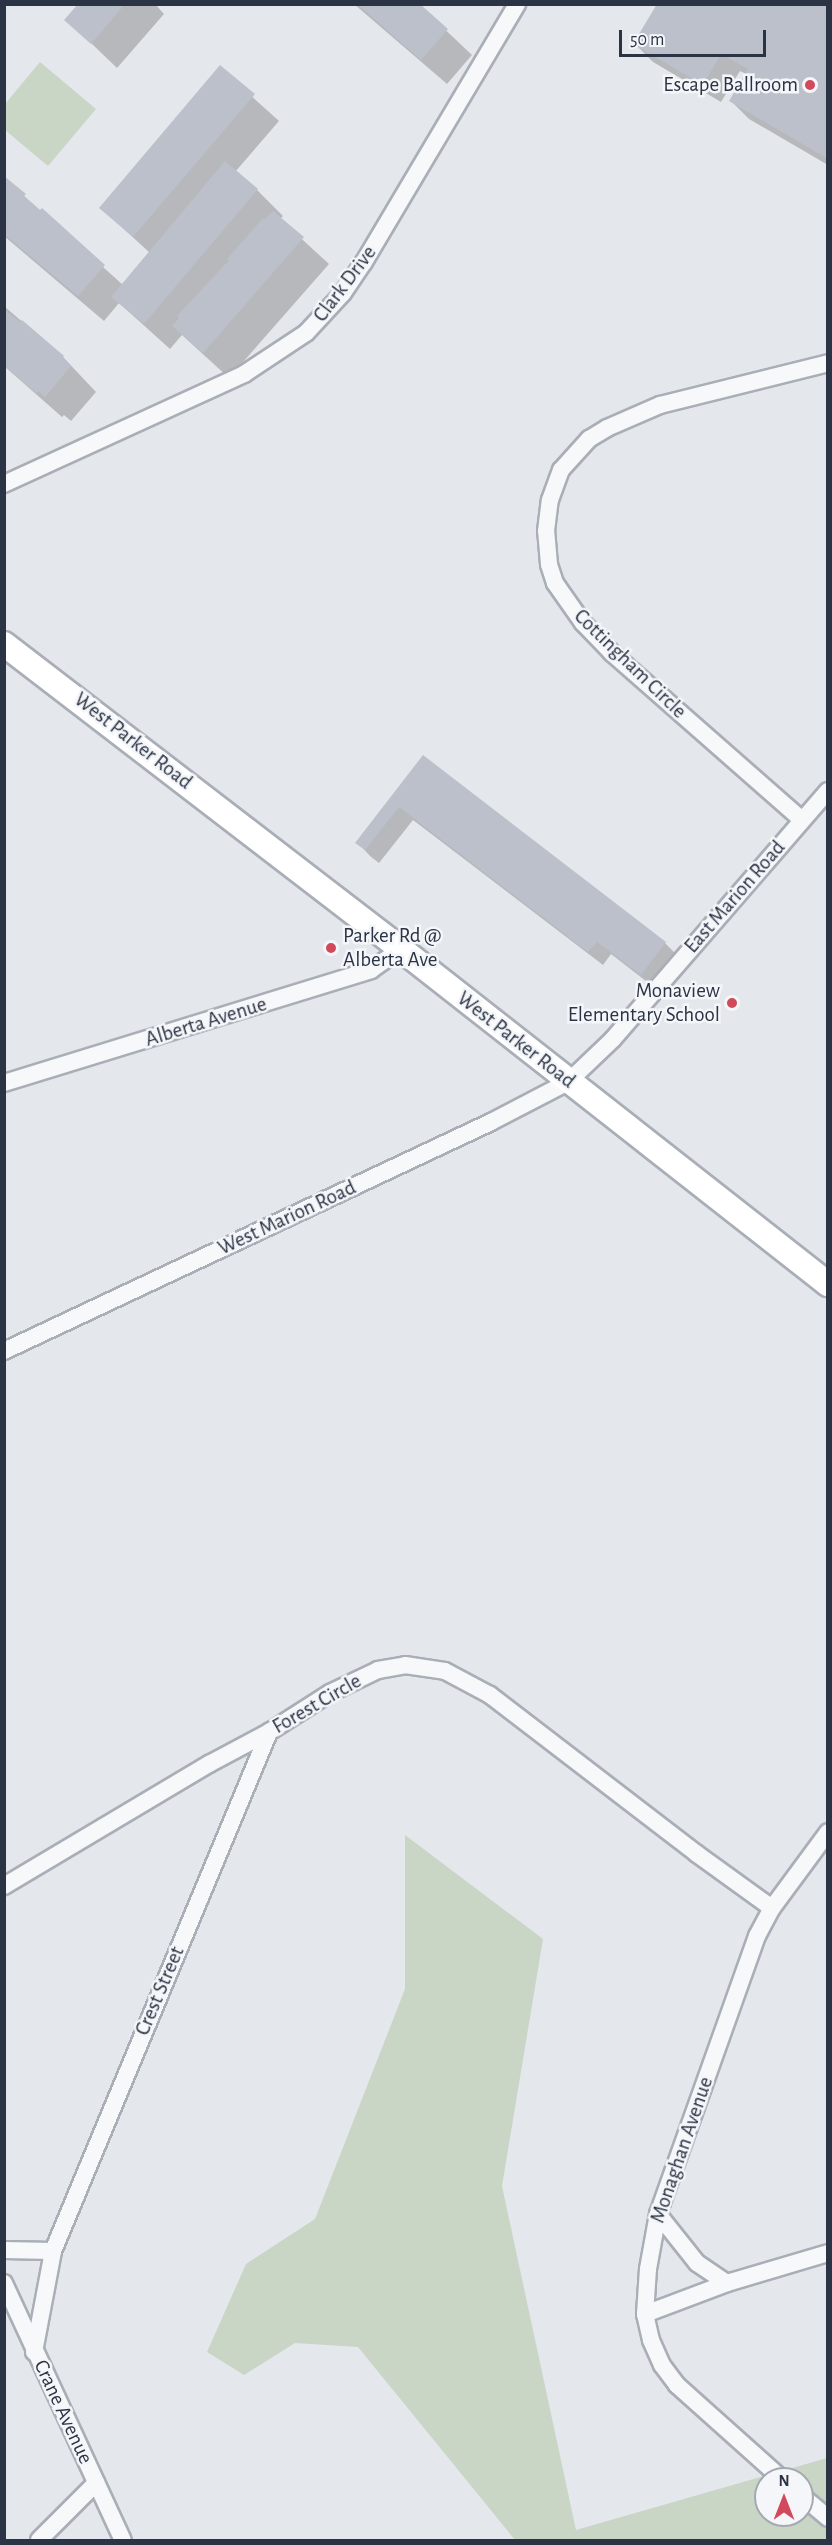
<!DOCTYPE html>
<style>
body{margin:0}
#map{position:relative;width:832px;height:2545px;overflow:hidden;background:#e4e7ec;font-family:"Alegreya Sans",sans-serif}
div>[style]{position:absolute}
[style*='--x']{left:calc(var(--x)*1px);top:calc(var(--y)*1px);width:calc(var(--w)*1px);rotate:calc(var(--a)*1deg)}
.green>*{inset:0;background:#c9d6c5}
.shadow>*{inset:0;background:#0003}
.building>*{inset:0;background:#bbc0ca}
.roads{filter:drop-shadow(2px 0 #a9aeb7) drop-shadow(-2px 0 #a9aeb7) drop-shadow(0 2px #a9aeb7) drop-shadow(0 -2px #a9aeb7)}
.street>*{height:16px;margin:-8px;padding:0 8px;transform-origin:8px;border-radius:8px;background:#f7f8fa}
.secondary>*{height:24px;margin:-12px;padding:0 12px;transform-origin:12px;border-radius:12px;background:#fff}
.dots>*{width:16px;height:16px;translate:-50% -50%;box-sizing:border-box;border:3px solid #f4f6f9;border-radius:50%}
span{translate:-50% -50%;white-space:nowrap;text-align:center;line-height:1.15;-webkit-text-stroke:5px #f4f6f9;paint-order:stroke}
.poi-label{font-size:21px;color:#2b3445}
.right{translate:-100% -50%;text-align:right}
.left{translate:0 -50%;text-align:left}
.street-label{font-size:21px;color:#2b3445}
.frame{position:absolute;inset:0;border:6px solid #2b3445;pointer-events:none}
.north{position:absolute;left:754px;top:2467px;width:60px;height:60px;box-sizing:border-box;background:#f4f6f9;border:2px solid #a4a8b1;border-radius:50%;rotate:0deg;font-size:16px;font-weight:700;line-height:24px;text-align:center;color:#2b3445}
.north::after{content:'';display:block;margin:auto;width:21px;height:27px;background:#d1495b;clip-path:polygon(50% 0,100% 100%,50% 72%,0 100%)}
.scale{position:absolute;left:619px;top:30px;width:147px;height:27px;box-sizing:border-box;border:3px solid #2b3445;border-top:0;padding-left:8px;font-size:18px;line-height:21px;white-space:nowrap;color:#2b3445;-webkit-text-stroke:4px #f4f6f9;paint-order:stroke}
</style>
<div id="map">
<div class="green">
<i style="clip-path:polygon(40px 62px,96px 109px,48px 166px,5px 130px,5px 104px)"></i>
<i style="clip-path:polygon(evenodd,405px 1835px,543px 1939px,502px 2186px,576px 2530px,827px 2458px,827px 2540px,515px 2540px,358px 2347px,295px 2343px,244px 2375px,207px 2352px,246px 2264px,315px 2219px,405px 1989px,405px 1835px,766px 2479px,802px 2479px,802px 2515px,766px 2515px,766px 2479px)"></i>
</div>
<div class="shadow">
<i style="clip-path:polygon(80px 4px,155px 4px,164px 14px,117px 68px,67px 20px)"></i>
<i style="clip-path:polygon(354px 4px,418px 4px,472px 55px,447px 84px)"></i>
<i style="clip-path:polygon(828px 4px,828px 165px,749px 119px,731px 101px,746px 74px,740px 71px,721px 102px,653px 62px,635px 44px)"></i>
<i style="clip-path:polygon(220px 68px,279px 121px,235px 172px,257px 190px,283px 216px,280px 219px,329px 264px,229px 378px,182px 335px,170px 349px,119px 303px,104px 321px,4px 236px,4px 178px,123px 285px,150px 253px,101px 208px)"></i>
<i style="clip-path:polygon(4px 306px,63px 357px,96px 392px,71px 421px,64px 415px,62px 417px,4px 366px)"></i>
<i style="clip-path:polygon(423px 757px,665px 943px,679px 957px,655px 988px,611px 954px,603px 965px,413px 820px,379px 863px,370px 856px,357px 842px)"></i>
</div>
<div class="building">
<i style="clip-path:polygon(78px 4px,125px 4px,91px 44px,64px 20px)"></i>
<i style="clip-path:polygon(357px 4px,420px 4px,448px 29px,421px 60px)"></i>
<i style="clip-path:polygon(657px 4px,828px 4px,828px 159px,729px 101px,748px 69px,721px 54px,703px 85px,633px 44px)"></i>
<i style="clip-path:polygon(220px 65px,255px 94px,133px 237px,99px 208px)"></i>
<i style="clip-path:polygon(225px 161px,258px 189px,144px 324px,111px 297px)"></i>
<i style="clip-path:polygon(4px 176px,26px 194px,24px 196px,40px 210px,42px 208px,105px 265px,78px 296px,4px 234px)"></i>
<i style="clip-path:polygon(273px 211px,304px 237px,203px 353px,172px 326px,179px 318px,177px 316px,229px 260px,227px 259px,263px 218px,265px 219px)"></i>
<i style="clip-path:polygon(4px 309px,20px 322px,22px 320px,64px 356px,62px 358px,71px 366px,45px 397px,38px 391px,36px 393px,4px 366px)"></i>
<i style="clip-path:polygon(423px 755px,666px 942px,641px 975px,597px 942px,588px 952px,399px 807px,365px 850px,355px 843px)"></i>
</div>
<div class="roads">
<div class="street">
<i style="--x:4;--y:484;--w:264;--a:-24.6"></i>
<i style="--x:244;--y:374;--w:74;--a:-33.5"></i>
<i style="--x:306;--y:333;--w:54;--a:-47.2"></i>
<i style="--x:343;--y:293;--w:37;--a:-56"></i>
<i style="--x:364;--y:262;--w:300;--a:-59.3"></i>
<i style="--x:802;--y:820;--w:253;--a:-138.7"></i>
<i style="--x:612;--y:653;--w:42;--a:-134"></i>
<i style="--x:583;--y:623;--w:49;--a:-125"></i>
<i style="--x:555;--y:583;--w:20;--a:-108"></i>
<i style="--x:549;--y:564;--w:33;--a:-95"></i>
<i style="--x:546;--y:531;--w:31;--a:-83"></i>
<i style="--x:550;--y:500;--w:32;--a:-70"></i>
<i style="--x:561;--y:470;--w:42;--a:-47.9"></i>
<i style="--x:589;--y:439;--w:21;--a:-31"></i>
<i style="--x:607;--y:428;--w:58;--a:-23.5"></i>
<i style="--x:660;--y:405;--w:173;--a:-14"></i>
<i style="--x:4;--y:1083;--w:384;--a:-17.1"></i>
<i style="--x:371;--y:970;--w:37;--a:-35"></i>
<i style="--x:4;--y:1351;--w:538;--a:-25.18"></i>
<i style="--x:491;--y:1122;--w:87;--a:-27.5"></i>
<i style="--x:568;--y:1082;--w:62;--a:-43.7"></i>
<i style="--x:613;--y:1039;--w:328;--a:-49.1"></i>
<i style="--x:4;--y:1886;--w:239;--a:-30.8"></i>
<i style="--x:209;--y:1764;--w:68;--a:-28.1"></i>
<i style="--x:269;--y:1732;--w:72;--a:-32.6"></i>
<i style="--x:330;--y:1693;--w:53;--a:-25.6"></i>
<i style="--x:378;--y:1670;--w:27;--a:-10"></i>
<i style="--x:405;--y:1665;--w:40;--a:8.5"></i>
<i style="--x:445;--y:1671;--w:51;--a:28.1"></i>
<i style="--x:490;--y:1695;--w:261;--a:37.5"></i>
<i style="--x:697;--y:1854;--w:92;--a:35.8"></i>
<i style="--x:658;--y:2214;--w:63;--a:51.5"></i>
<i style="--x:697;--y:2263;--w:36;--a:34"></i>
<i style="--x:727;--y:2283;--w:105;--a:-16.5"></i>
<i style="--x:4;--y:2250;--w:49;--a:1.2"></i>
<i style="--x:4;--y:2283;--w:283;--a:65.2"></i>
<i style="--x:645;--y:2314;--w:88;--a:-20.7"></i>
<i style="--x:34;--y:2352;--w:103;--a:-79.3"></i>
<i style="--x:53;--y:2251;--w:562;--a:-67.4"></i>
<i style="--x:782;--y:2479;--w:141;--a:-138.2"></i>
<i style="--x:677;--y:2385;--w:25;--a:-127"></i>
<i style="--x:662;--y:2365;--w:27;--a:-114"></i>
<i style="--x:651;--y:2340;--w:27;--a:-103"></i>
<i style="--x:645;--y:2314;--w:45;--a:-86.2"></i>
<i style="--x:648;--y:2269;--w:56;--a:-79.7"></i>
<i style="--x:658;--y:2214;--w:295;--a:-70.4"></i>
<i style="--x:757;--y:1936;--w:32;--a:-62"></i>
<i style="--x:772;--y:1908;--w:94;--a:-53.6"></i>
<i style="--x:802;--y:2496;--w:34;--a:40"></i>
<i style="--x:39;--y:2540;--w:81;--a:-45"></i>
</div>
<div class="secondary">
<i style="--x:4;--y:644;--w:501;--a:37.53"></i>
<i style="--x:401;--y:949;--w:543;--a:38.12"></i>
</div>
</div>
<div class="dots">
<i style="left:810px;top:85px;background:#d1495b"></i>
<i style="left:331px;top:948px;background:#d1495b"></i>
<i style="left:732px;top:1003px;background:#d1495b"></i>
</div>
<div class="poi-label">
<span class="right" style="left:798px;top:85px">Escape Ballroom</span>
<span class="left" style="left:343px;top:948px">Parker Rd @<br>Alberta Ave</span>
<span class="right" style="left:720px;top:1003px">Monaview<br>Elementary School</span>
</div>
<div class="street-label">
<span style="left:345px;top:284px;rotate:-53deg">Clark Drive</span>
<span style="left:630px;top:664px;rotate:44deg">Cottingham Circle</span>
<span style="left:133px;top:741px;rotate:38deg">West Parker Road</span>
<span style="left:735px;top:897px;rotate:-49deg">East Marion Road</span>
<span style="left:206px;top:1022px;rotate:-17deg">Alberta Avenue</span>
<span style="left:516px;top:1040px;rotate:38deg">West Parker Road</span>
<span style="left:287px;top:1218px;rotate:-25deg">West Marion Road</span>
<span style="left:317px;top:1704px;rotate:-30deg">Forest Circle</span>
<span style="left:160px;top:1991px;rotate:-67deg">Crest Street</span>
<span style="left:682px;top:2150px;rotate:-71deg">Monaghan Avenue</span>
<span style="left:63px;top:2412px;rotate:65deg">Crane Avenue</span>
</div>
<div class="frame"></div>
<div class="north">N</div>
<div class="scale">50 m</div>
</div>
